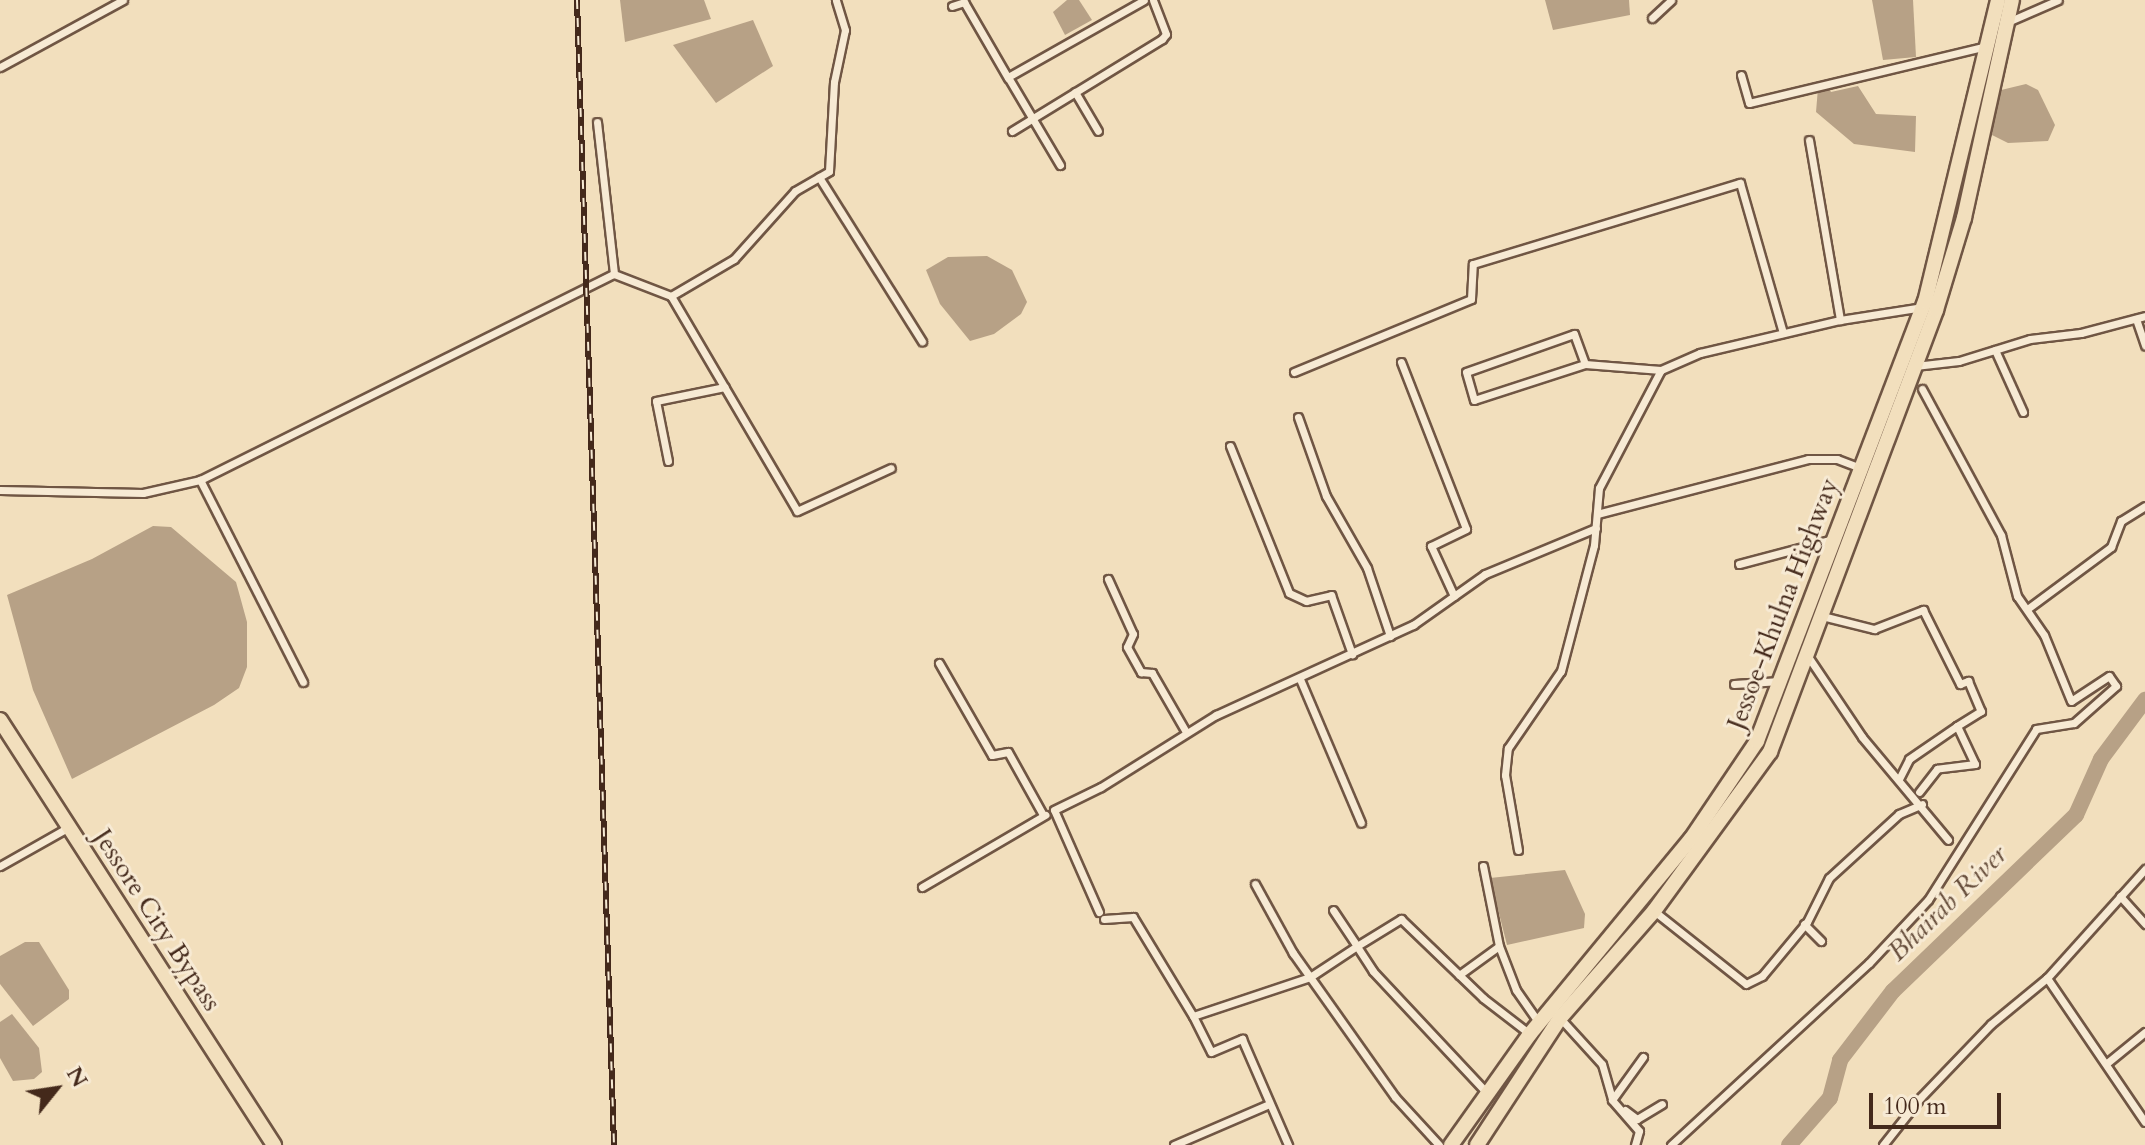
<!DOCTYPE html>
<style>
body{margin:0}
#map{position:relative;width:2145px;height:1145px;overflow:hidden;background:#f2dfbd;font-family:Cardo,serif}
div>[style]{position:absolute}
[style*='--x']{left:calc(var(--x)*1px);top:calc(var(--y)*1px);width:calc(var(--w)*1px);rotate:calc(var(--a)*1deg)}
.water>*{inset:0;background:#b7a186}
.river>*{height:16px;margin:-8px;padding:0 8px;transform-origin:8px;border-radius:8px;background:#b7a186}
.roads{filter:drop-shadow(2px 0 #705644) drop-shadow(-2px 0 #705644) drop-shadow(0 2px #705644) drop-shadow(0 -2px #705644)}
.street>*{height:7px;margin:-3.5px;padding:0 3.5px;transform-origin:3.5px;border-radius:3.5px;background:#f7ead4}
.highway>*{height:14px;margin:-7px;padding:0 7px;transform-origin:7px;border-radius:7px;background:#f2dfbd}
.rail>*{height:6px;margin-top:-3px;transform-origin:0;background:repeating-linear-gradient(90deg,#f7ead4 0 9px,#44291b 0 18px);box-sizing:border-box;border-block:2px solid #44291b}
span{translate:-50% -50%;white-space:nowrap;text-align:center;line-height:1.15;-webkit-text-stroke:6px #f7ead4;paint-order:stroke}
.street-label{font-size:26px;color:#44291b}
.water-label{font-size:28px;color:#664d3b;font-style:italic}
.north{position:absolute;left:16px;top:1049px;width:80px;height:80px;-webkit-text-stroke:6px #f7ead4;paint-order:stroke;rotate:60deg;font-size:22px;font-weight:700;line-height:32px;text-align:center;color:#44291b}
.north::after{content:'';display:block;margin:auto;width:28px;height:36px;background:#44291b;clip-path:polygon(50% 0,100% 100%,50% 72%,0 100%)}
.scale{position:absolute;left:1869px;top:1093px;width:132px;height:36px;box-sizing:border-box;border:4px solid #44291b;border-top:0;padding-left:10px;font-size:24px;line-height:28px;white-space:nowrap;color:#44291b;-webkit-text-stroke:6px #f7ead4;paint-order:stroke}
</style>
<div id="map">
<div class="water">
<i style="clip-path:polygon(620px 0,704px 0,711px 19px,625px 42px)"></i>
<i style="clip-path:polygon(1067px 0,1079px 0,1092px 20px,1065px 35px,1053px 12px)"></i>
<i style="clip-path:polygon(1545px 0,1629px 0,1630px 15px,1553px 30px)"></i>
<i style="clip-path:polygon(1872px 0,1913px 0,1916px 57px,1883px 60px)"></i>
<i style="clip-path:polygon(753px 20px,773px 66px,716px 103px,673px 45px)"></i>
<i style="clip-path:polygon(2026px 84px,2038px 90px,2055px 125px,2048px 141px,2008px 143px,1992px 135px,1997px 91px)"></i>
<i style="clip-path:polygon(1858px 86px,1876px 114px,1916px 116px,1915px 152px,1854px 144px,1816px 112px,1818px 88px,1828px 87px,1831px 92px)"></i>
<i style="clip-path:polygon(987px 256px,1012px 270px,1027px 302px,1021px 314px,994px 334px,970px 341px,940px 304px,926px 270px,948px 257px)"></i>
<i style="clip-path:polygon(153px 526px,171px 527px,236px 582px,247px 622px,247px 667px,239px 688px,214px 705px,72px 779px,33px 690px,7px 595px,92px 559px)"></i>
<i style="clip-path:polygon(1565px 870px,1585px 914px,1584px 928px,1507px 945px,1490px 878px)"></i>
<i style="clip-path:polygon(25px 942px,39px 942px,69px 990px,69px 999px,33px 1026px,0 984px,0 956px)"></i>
<i style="clip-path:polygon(12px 1014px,39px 1048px,42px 1072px,34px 1079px,13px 1081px,0 1058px,0 1022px)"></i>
</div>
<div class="river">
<i style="--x:1789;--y:1145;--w:62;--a:-48.9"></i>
<i style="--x:1830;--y:1098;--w:39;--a:-75"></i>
<i style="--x:1840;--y:1060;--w:87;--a:-52.5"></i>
<i style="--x:1893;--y:991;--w:254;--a:-43.9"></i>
<i style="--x:2076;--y:815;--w:61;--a:-65.9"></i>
<i style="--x:2101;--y:759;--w:74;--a:-53.3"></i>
</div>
<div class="roads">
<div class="street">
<i style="--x:952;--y:6;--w:13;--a:-18"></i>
<i style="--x:964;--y:2;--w:88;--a:59.9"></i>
<i style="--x:1652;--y:18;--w:26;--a:-43"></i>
<i style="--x:2010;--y:21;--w:52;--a:-23.6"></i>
<i style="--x:0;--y:67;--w:140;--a:-28.6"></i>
<i style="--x:1741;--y:75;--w:29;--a:74"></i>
<i style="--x:1749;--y:103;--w:244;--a:-13.5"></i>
<i style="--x:1075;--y:92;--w:45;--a:59.5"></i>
<i style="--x:597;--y:122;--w:153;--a:83.6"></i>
<i style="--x:1012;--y:131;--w:176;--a:-31.5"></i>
<i style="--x:1162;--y:39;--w:6;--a:-51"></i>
<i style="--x:1166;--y:34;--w:36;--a:-111"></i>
<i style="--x:1809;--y:140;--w:183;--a:80.2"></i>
<i style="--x:1060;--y:165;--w:102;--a:-120.6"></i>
<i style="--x:1008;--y:77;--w:156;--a:-29.5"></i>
<i style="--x:819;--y:177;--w:194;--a:57.9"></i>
<i style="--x:671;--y:296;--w:249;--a:59.6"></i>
<i style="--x:797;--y:511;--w:103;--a:-24.6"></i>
<i style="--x:2136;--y:319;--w:28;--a:71"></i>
<i style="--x:1995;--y:350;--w:68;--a:65.7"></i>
<i style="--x:1401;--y:362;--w:179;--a:68.7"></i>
<i style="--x:1466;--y:529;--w:39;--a:154"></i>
<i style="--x:1431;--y:546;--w:55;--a:65.3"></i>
<i style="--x:1585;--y:364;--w:32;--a:-110"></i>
<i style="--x:1574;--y:334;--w:114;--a:160.6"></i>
<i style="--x:1466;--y:372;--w:29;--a:74"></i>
<i style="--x:1474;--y:400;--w:117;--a:-18"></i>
<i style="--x:1585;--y:364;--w:76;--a:4.5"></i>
<i style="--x:1915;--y:366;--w:44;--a:-6.5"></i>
<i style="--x:1959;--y:361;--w:74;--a:-17.2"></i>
<i style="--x:2030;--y:339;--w:51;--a:-6.7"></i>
<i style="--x:2081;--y:333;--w:66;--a:-14.9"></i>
<i style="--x:1294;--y:372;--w:191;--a:-22.4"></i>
<i style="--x:1471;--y:299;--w:35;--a:-87"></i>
<i style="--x:1473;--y:264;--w:279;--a:-16.9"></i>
<i style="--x:1740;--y:183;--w:156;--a:74"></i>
<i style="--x:1298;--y:417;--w:84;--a:70.5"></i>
<i style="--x:1326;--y:496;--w:83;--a:60.3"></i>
<i style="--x:1367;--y:568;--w:72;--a:71.3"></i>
<i style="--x:1230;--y:446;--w:158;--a:68.1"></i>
<i style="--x:1289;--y:593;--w:19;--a:25"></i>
<i style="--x:1306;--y:601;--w:26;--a:-13"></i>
<i style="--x:1331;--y:595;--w:63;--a:70.4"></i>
<i style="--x:668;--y:461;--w:61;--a:-101.3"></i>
<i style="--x:656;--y:401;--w:70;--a:-11.5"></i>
<i style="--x:0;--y:490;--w:143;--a:1.2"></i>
<i style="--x:143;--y:493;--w:58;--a:-12.8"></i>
<i style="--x:1597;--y:514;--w:218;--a:-14.6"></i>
<i style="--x:1808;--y:459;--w:29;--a:0"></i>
<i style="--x:1837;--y:459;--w:26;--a:21"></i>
<i style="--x:1739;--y:564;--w:97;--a:-14.9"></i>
<i style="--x:1108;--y:579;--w:60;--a:65.6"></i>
<i style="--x:1133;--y:634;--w:14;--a:115"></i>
<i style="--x:1127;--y:647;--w:29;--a:61"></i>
<i style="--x:1141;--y:672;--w:11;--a:5"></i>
<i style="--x:1152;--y:673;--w:68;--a:60"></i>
<i style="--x:2030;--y:607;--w:101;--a:-36.5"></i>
<i style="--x:2111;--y:547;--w:28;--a:-69"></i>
<i style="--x:2121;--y:521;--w:28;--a:-32"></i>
<i style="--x:1822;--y:616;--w:54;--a:14"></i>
<i style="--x:1874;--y:629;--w:53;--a:-21.2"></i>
<i style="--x:1923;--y:610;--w:83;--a:63.4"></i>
<i style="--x:1960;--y:684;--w:9;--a:-21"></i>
<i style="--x:1968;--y:681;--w:33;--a:67"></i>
<i style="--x:1981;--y:711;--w:28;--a:148"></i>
<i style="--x:1957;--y:726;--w:42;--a:64.7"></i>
<i style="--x:1975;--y:764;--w:38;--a:173"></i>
<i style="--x:1937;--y:769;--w:29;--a:128"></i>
<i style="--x:1807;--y:655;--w:99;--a:56.1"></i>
<i style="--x:1862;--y:737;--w:134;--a:50.1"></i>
<i style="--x:939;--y:663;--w:106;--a:60.1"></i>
<i style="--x:992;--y:755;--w:16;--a:-11"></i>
<i style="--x:1008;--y:752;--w:72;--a:60.9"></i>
<i style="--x:1300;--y:679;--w:156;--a:67"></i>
<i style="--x:303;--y:682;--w:227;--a:-117"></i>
<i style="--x:200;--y:480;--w:462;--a:-26.5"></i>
<i style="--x:614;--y:274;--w:61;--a:21.1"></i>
<i style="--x:671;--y:296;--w:73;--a:-30.4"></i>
<i style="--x:734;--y:259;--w:91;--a:-48.1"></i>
<i style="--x:795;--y:191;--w:39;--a:-30"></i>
<i style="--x:829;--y:171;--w:89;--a:-86.8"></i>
<i style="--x:834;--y:82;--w:53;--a:-78.1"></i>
<i style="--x:845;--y:30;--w:31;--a:-107"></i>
<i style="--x:1734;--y:684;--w:46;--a:-3.7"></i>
<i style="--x:1899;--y:779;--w:22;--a:-63"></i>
<i style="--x:1909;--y:759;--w:58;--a:-34.5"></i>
<i style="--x:1518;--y:850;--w:76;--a:-99.8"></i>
<i style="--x:1505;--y:775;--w:27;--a:-84"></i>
<i style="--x:1508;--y:748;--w:93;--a:-55.5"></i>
<i style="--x:1561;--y:671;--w:130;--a:-75.3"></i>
<i style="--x:1594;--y:545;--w:57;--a:-85"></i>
<i style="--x:1599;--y:488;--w:133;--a:-62.3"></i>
<i style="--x:1661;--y:370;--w:43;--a:-23.6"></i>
<i style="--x:1700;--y:353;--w:144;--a:-13.3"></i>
<i style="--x:1840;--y:320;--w:84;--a:-8.9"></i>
<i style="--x:0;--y:866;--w:79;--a:-29.5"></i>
<i style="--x:1483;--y:866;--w:82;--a:78.7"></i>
<i style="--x:1499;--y:946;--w:47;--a:68.9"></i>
<i style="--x:1516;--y:990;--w:35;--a:55"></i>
<i style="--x:1255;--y:884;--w:79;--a:61.2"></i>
<i style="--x:1293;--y:953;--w:176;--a:54.7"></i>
<i style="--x:1395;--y:1097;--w:65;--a:47.5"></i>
<i style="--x:922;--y:887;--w:143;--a:-30.3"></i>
<i style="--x:2120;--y:896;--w:38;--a:48"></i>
<i style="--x:1654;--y:911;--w:117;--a:38.4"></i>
<i style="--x:1746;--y:984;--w:18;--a:-27"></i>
<i style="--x:1762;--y:976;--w:70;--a:-50.2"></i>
<i style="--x:1807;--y:922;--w:49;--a:-63.4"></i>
<i style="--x:1829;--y:878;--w:95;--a:-42.4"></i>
<i style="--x:1899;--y:814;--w:25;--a:-23"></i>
<i style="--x:1099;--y:912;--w:111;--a:-113.8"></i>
<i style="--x:1054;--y:810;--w:52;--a:-26.1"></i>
<i style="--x:1101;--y:787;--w:136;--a:-32.1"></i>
<i style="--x:1216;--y:715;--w:217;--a:-24.6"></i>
<i style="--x:1413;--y:625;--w:88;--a:-35.3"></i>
<i style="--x:1485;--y:574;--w:120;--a:-22.5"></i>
<i style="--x:1104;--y:919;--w:29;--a:-4"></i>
<i style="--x:1133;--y:917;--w:116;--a:58.8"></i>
<i style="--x:1193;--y:1016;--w:123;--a:-18.4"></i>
<i style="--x:1310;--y:977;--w:56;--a:-33.4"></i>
<i style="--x:1357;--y:946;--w:43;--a:-123.7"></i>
<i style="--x:1804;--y:924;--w:24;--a:45"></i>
<i style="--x:1459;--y:975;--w:49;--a:-35.9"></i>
<i style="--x:2047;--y:978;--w:174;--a:55.8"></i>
<i style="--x:1193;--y:1016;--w:40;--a:63.4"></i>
<i style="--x:1211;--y:1052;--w:34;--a:-23"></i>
<i style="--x:1242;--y:1039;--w:116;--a:66.5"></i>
<i style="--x:1560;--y:1018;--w:62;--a:47.6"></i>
<i style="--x:1602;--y:1064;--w:37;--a:74"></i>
<i style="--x:1612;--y:1100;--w:41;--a:48.9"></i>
<i style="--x:1639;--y:1131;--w:15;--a:106"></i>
<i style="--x:2107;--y:1063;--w:49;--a:-39.2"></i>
<i style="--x:1487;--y:1093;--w:167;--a:-133.1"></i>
<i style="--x:1373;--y:971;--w:30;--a:-123"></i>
<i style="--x:1357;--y:946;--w:52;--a:-31.5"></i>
<i style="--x:1401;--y:919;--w:114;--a:43.9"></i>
<i style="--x:1483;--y:998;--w:59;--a:37.5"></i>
<i style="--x:1612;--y:1100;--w:53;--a:-54.2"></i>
<i style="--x:1625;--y:1110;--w:15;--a:37"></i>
<i style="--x:1637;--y:1119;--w:29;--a:-31"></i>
<i style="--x:1174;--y:1145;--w:103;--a:-23.3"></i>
<i style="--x:1671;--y:1145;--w:269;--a:-42.6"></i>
<i style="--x:1869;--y:963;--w:86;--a:-46.9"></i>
<i style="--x:1928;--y:900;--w:202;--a:-57.7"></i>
<i style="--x:2036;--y:729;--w:38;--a:-9"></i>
<i style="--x:2074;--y:723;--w:56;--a:-41.4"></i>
<i style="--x:2116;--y:686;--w:12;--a:-125"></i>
<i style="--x:2109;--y:676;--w:45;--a:146.7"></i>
<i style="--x:2071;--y:701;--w:71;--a:-112.2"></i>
<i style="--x:2044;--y:635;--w:47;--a:-124.7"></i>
<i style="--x:2017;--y:596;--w:63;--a:-104.7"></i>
<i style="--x:2001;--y:535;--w:166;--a:-118.4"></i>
<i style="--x:1883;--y:1145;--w:61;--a:-51.6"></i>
<i style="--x:1921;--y:1097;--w:101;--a:-46.2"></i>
<i style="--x:1991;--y:1024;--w:72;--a:-39.4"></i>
<i style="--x:2047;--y:978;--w:147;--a:-48"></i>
</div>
<div class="highway">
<i style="--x:0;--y:720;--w:506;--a:57.19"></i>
<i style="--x:1451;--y:1145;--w:136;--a:-54.6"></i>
<i style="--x:1530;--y:1034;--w:253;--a:-50.5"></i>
<i style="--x:1691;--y:839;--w:118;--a:-56"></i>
<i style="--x:1757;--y:741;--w:470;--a:-69.1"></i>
<i style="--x:1925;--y:302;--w:311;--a:-76.4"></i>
<i style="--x:1477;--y:1145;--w:152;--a:-56.8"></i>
<i style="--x:1560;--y:1018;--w:142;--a:-48.7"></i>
<i style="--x:1654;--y:911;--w:197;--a:-53.9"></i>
<i style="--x:1770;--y:752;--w:472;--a:-69.4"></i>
<i style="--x:1936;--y:310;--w:96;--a:-73.1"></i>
<i style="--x:1964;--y:218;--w:223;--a:-77.6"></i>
</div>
</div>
<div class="rail">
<i style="--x:577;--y:0;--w:1146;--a:88.15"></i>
</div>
<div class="street-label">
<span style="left:1783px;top:604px;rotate:-69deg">Jessoe-Khulna Highway</span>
<span style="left:157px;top:920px;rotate:57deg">Jessore City Bypass</span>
</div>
<div class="water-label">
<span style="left:1947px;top:903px;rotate:-44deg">Bhairab River</span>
</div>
<div class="north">N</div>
<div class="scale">100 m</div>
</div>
